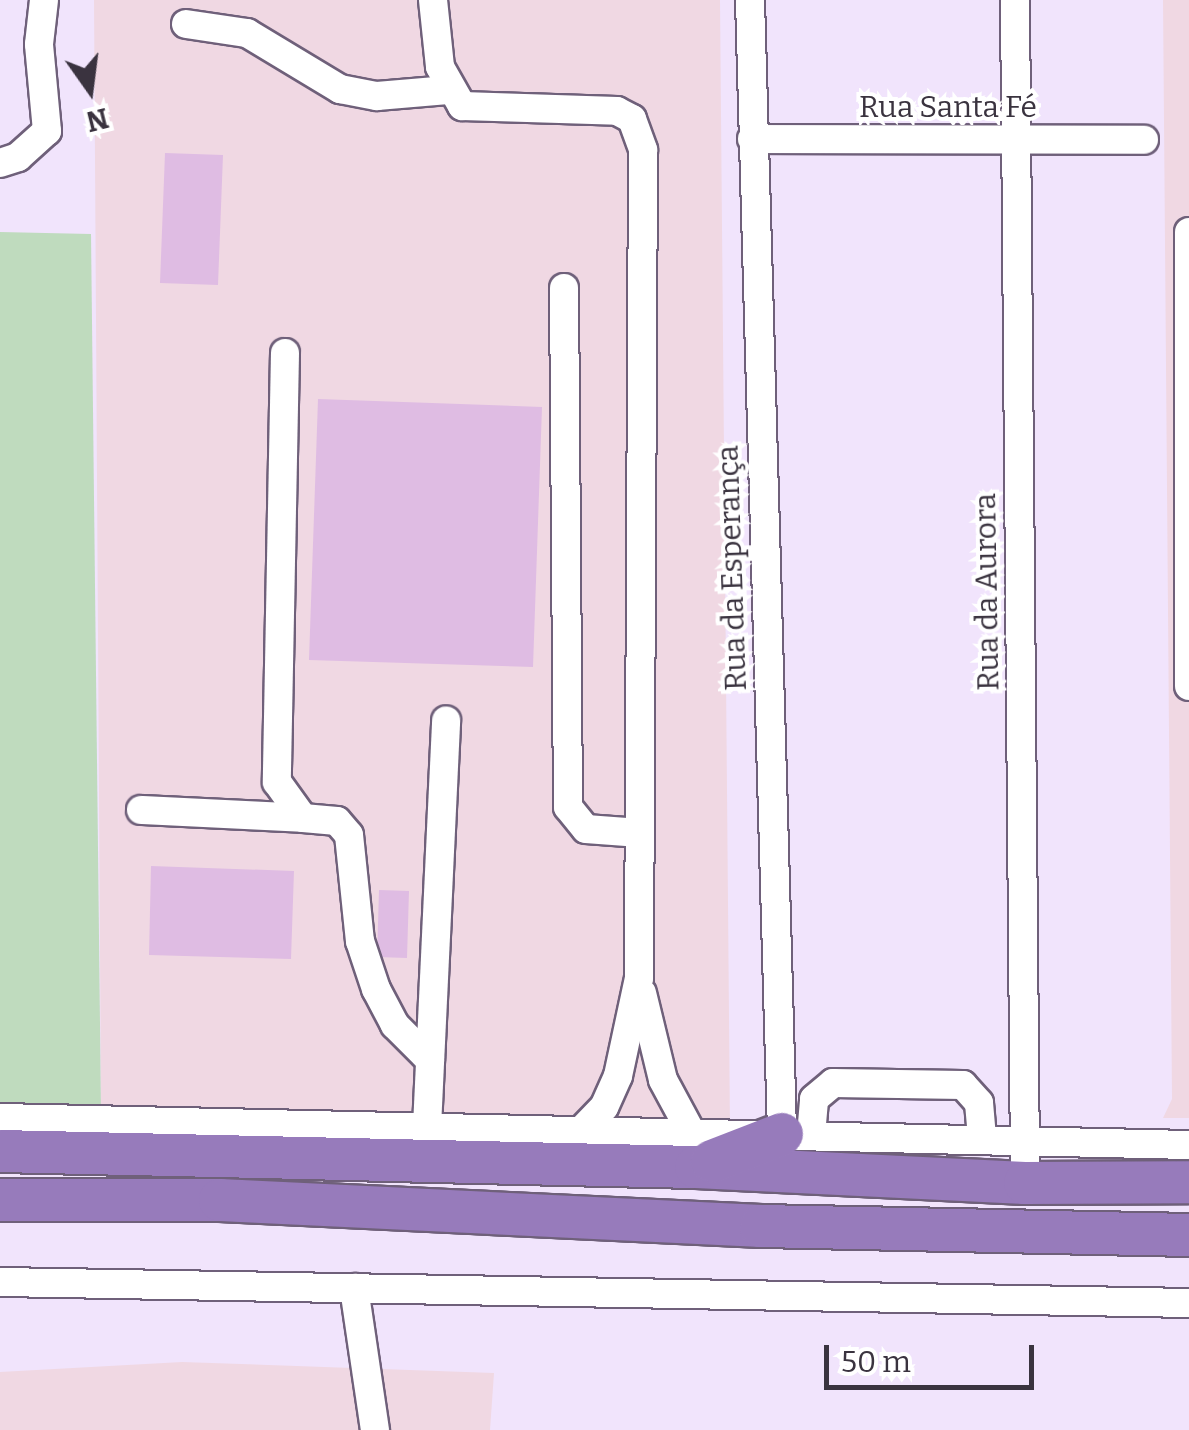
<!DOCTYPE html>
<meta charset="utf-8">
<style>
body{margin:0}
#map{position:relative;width:1189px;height:1430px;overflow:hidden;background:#f1e4fc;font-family:Bitter,serif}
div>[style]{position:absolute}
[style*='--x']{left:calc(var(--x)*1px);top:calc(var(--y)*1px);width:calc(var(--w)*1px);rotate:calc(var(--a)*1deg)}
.industrial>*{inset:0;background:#f0d8e3}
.green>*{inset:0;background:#bfdbbe}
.building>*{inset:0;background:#dfbce3}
.roads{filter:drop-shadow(2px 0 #6f607a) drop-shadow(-2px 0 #6f607a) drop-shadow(0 2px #6f607a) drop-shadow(0 -2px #6f607a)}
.minor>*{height:28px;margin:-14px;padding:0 14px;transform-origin:14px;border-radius:14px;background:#fff}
.highway>*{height:42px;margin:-21px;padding:0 21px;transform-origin:21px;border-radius:21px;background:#977bbb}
span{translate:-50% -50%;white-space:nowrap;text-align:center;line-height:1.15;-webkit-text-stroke:8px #fff;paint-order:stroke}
.street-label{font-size:30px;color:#3a333f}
.north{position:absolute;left:40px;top:40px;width:100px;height:100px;-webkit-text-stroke:8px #fff;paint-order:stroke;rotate:166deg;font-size:28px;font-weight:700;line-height:40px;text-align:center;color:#3a333f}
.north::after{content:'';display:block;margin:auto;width:35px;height:45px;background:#3a333f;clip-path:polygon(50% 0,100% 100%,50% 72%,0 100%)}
.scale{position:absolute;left:824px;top:1345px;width:210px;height:45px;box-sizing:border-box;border:5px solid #3a333f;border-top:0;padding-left:12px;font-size:30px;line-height:35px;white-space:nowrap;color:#3a333f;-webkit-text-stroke:8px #fff;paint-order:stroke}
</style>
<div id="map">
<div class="industrial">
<i style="clip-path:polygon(94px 0,720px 0,730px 1130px,101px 1112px)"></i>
<i style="clip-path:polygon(1163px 0,1189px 0,1189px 1118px,1163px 1118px,1172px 1099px)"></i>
<i style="clip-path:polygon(182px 1362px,494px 1373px,490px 1430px,0 1430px,0 1372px)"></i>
</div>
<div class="green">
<i style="clip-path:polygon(0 232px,91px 234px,101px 1112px,0 1110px)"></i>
</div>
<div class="building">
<i style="clip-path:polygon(165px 153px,223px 155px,218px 285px,160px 283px)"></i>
<i style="clip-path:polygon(318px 399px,542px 407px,533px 667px,309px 660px)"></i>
<i style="clip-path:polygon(151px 866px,294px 871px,291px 959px,149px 955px)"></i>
<i style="clip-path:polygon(379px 890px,409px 891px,407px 958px,377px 957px)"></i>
</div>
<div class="roads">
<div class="minor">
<i style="--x:433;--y:0;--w:67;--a:84"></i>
<i style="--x:440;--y:67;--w:45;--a:60.6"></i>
<i style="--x:462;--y:106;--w:155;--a:1.8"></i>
<i style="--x:617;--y:111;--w:17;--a:28"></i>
<i style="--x:632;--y:119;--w:33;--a:70"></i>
<i style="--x:643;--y:150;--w:828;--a:90.28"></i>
<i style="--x:639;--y:978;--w:100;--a:102.1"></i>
<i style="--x:618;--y:1076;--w:34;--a:114"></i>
<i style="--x:604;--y:1107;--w:32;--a:134"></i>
<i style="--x:750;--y:0;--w:1134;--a:88.38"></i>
<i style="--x:1015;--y:0;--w:1163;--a:89.51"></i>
<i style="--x:186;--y:24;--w:62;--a:8.4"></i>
<i style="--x:247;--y:33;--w:109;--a:31.1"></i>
<i style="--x:340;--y:89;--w:38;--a:11"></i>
<i style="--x:377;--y:96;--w:71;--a:-4.8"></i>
<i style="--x:752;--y:139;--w:392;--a:0.1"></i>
<i style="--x:0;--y:163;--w:19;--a:-18"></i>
<i style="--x:18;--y:157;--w:39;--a:-42"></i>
<i style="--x:47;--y:131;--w:87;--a:-95.3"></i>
<i style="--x:39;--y:44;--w:44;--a:-83.5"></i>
<i style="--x:1189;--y:232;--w:454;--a:90"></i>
<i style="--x:564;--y:288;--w:519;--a:89.56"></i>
<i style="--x:568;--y:807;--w:28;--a:51"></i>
<i style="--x:586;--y:829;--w:54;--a:4.2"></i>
<i style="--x:285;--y:353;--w:429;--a:91.1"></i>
<i style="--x:277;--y:782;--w:44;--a:54.2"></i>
<i style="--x:303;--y:818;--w:34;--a:5"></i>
<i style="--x:337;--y:821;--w:18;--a:49"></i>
<i style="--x:349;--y:835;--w:107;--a:84.1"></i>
<i style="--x:360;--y:941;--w:51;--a:71.6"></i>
<i style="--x:376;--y:989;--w:41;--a:62.2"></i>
<i style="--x:395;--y:1025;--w:49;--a:45"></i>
<i style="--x:141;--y:810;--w:162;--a:2.8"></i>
<i style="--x:642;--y:993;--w:89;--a:76.4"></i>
<i style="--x:663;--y:1080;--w:59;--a:61.7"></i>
<i style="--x:0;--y:1118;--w:1189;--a:1.3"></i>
<i style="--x:427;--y:1127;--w:407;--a:-87.3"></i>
<i style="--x:811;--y:1135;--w:36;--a:-85"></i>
<i style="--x:814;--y:1099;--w:25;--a:-40"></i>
<i style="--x:833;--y:1083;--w:130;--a:0.9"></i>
<i style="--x:963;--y:1085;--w:24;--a:48"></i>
<i style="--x:979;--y:1103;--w:36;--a:85"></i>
<i style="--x:0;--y:1282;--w:1189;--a:1.01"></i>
<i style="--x:354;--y:1288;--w:144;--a:81.6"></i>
</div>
<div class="highway">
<i style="--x:0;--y:1151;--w:696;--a:1.32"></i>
<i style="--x:696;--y:1167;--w:329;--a:2.8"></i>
<i style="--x:1025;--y:1183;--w:164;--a:-0.3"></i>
<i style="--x:712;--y:1161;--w:75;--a:-21.1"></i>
<i style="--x:0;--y:1200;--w:220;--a:0"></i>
<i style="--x:220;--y:1200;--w:542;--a:2.75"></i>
<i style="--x:761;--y:1226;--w:428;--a:1.2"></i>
</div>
</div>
<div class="street-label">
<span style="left:948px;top:107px">Rua Santa Fé</span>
<span style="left:732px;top:568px;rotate:-92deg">Rua da Esperança</span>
<span style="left:987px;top:592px;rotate:-91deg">Rua da Aurora</span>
</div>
<div class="north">N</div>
<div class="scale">50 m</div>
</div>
